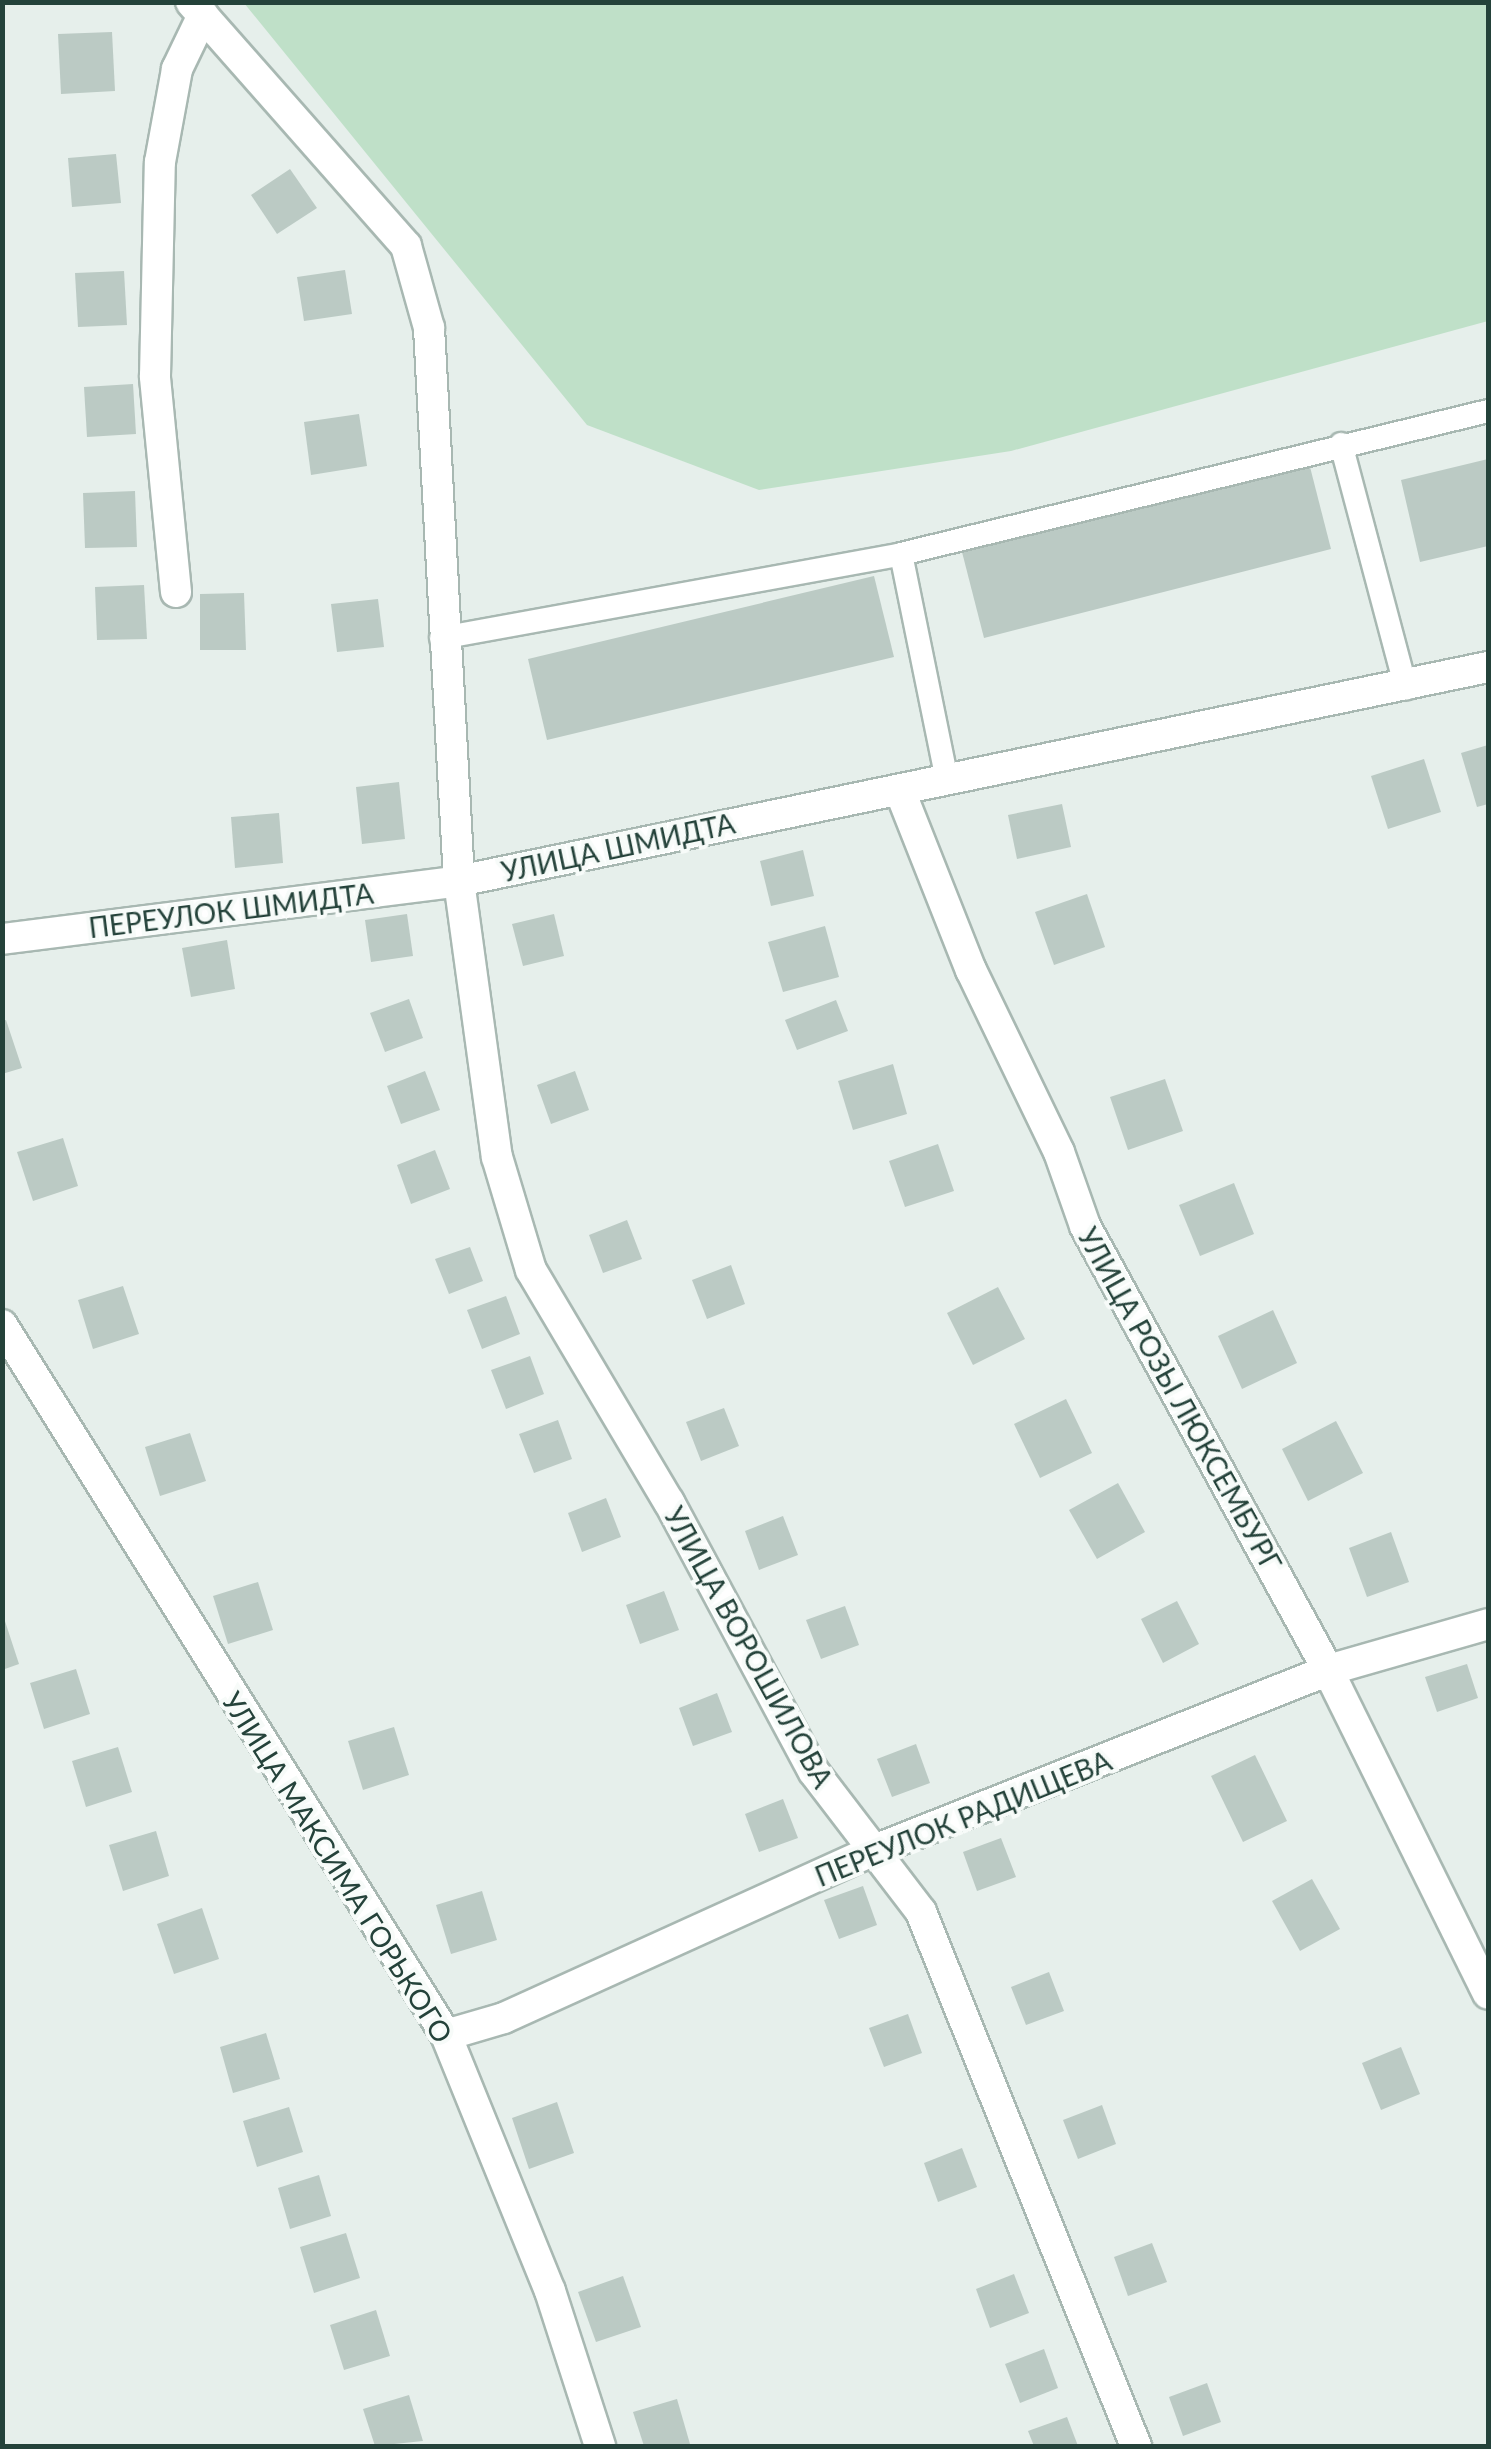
<!DOCTYPE html>
<meta charset="utf-8">
<style>
body{margin:0}
#map{position:relative;width:1491px;height:2449px;overflow:hidden;background:#e6efeb;font-family:Lato,sans-serif}
div>[style]{position:absolute}
[style*='--x']{left:calc(var(--x)*1px);top:calc(var(--y)*1px);width:calc(var(--w)*1px);rotate:calc(var(--a)*1deg)}
.green>*{inset:0;background:#bfe0c8}
.building>*{inset:0;background:#bbcac4}
.roads{filter:drop-shadow(2px 0 #a8b8b2) drop-shadow(-2px 0 #a8b8b2) drop-shadow(0 2px #a8b8b2) drop-shadow(0 -2px #a8b8b2)}
.service>*{height:22px;margin:-11px;padding:0 11px;transform-origin:11px;border-radius:11px;background:#fff}
.minor>*{height:30px;margin:-15px;padding:0 15px;transform-origin:15px;border-radius:15px;background:#fff}
span{translate:-50% -50%;white-space:nowrap;text-align:center;line-height:1.15;-webkit-text-stroke:8px #f7fbf9;paint-order:stroke}
.street-label{font-size:28px;color:#24423a}
.frame{position:absolute;inset:0;border:5px solid #24423a;pointer-events:none}
</style>
<div id="map">
<div class="green">
<i style="clip-path:polygon(244px 3px,1488px 3px,1488px 321px,1011px 451px,759px 490px,587px 425px)"></i>
</div>
<div class="building">
<i style="clip-path:polygon(112px 32px,115px 91px,61px 94px,58px 34px)"></i>
<i style="clip-path:polygon(116px 154px,121px 203px,72px 207px,68px 158px)"></i>
<i style="clip-path:polygon(290px 169px,317px 208px,277px 234px,251px 195px)"></i>
<i style="clip-path:polygon(345px 270px,352px 314px,304px 321px,297px 277px)"></i>
<i style="clip-path:polygon(124px 271px,127px 325px,78px 327px,75px 273px)"></i>
<i style="clip-path:polygon(133px 384px,136px 434px,87px 437px,84px 387px)"></i>
<i style="clip-path:polygon(359px 414px,367px 466px,311px 475px,304px 422px)"></i>
<i style="clip-path:polygon(1488px 459px,1488px 546px,1420px 562px,1401px 480px)"></i>
<i style="clip-path:polygon(1309px 463px,1331px 549px,984px 638px,962px 552px)"></i>
<i style="clip-path:polygon(135px 491px,137px 547px,85px 548px,83px 493px)"></i>
<i style="clip-path:polygon(874px 576px,894px 657px,547px 740px,528px 659px)"></i>
<i style="clip-path:polygon(144px 585px,147px 639px,97px 640px,95px 587px)"></i>
<i style="clip-path:polygon(244px 593px,246px 650px,200px 650px,200px 594px)"></i>
<i style="clip-path:polygon(378px 599px,384px 647px,337px 652px,331px 604px)"></i>
<i style="clip-path:polygon(1488px 745px,1488px 804px,1477px 807px,1461px 753px)"></i>
<i style="clip-path:polygon(1424px 759px,1441px 812px,1388px 829px,1371px 776px)"></i>
<i style="clip-path:polygon(399px 782px,405px 839px,362px 844px,356px 787px)"></i>
<i style="clip-path:polygon(1062px 804px,1071px 847px,1017px 859px,1008px 815px)"></i>
<i style="clip-path:polygon(279px 813px,283px 863px,235px 868px,231px 817px)"></i>
<i style="clip-path:polygon(803px 850px,814px 896px,771px 906px,760px 861px)"></i>
<i style="clip-path:polygon(1087px 894px,1105px 947px,1054px 965px,1035px 912px)"></i>
<i style="clip-path:polygon(407px 914px,413px 956px,371px 962px,365px 920px)"></i>
<i style="clip-path:polygon(554px 914px,564px 956px,523px 966px,512px 924px)"></i>
<i style="clip-path:polygon(825px 926px,839px 977px,783px 992px,768px 942px)"></i>
<i style="clip-path:polygon(227px 940px,235px 989px,191px 997px,182px 948px)"></i>
<i style="clip-path:polygon(409px 999px,423px 1038px,385px 1052px,370px 1013px)"></i>
<i style="clip-path:polygon(836px 1000px,848px 1031px,797px 1050px,785px 1020px)"></i>
<i style="clip-path:polygon(6px 1020px,22px 1068px,2px 1074px,2px 1021px)"></i>
<i style="clip-path:polygon(893px 1064px,907px 1114px,853px 1130px,838px 1081px)"></i>
<i style="clip-path:polygon(425px 1071px,440px 1110px,401px 1124px,387px 1086px)"></i>
<i style="clip-path:polygon(575px 1071px,589px 1110px,551px 1124px,537px 1085px)"></i>
<i style="clip-path:polygon(1165px 1079px,1183px 1131px,1128px 1150px,1110px 1097px)"></i>
<i style="clip-path:polygon(63px 1138px,78px 1186px,33px 1201px,17px 1152px)"></i>
<i style="clip-path:polygon(938px 1144px,954px 1191px,905px 1207px,889px 1161px)"></i>
<i style="clip-path:polygon(435px 1150px,450px 1189px,411px 1204px,397px 1165px)"></i>
<i style="clip-path:polygon(1234px 1183px,1254px 1234px,1200px 1256px,1179px 1205px)"></i>
<i style="clip-path:polygon(627px 1220px,642px 1259px,603px 1273px,589px 1235px)"></i>
<i style="clip-path:polygon(470px 1247px,483px 1281px,449px 1294px,435px 1259px)"></i>
<i style="clip-path:polygon(731px 1265px,745px 1304px,707px 1319px,692px 1280px)"></i>
<i style="clip-path:polygon(123px 1286px,139px 1334px,93px 1349px,78px 1300px)"></i>
<i style="clip-path:polygon(998px 1287px,1025px 1339px,973px 1365px,947px 1313px)"></i>
<i style="clip-path:polygon(506px 1296px,520px 1334px,482px 1349px,467px 1310px)"></i>
<i style="clip-path:polygon(1273px 1310px,1297px 1363px,1242px 1389px,1218px 1336px)"></i>
<i style="clip-path:polygon(530px 1356px,544px 1394px,506px 1409px,491px 1370px)"></i>
<i style="clip-path:polygon(1066px 1399px,1092px 1453px,1040px 1478px,1014px 1424px)"></i>
<i style="clip-path:polygon(724px 1408px,739px 1446px,701px 1461px,686px 1422px)"></i>
<i style="clip-path:polygon(558px 1420px,572px 1459px,534px 1473px,519px 1434px)"></i>
<i style="clip-path:polygon(1336px 1421px,1363px 1473px,1308px 1501px,1282px 1449px)"></i>
<i style="clip-path:polygon(190px 1433px,206px 1481px,160px 1496px,145px 1447px)"></i>
<i style="clip-path:polygon(1118px 1483px,1145px 1532px,1097px 1559px,1069px 1510px)"></i>
<i style="clip-path:polygon(606px 1498px,621px 1537px,582px 1552px,568px 1513px)"></i>
<i style="clip-path:polygon(783px 1516px,798px 1555px,759px 1570px,745px 1531px)"></i>
<i style="clip-path:polygon(1391px 1532px,1409px 1582px,1367px 1597px,1349px 1548px)"></i>
<i style="clip-path:polygon(258px 1582px,273px 1630px,228px 1644px,213px 1596px)"></i>
<i style="clip-path:polygon(664px 1591px,679px 1630px,640px 1644px,626px 1605px)"></i>
<i style="clip-path:polygon(1177px 1601px,1199px 1644px,1163px 1663px,1141px 1619px)"></i>
<i style="clip-path:polygon(845px 1606px,859px 1645px,821px 1659px,806px 1620px)"></i>
<i style="clip-path:polygon(2px 1612px,19px 1664px,2px 1670px)"></i>
<i style="clip-path:polygon(1467px 1664px,1478px 1698px,1437px 1712px,1425px 1677px)"></i>
<i style="clip-path:polygon(76px 1669px,90px 1714px,44px 1729px,30px 1683px)"></i>
<i style="clip-path:polygon(717px 1693px,732px 1732px,693px 1746px,679px 1708px)"></i>
<i style="clip-path:polygon(394px 1727px,409px 1775px,363px 1790px,348px 1741px)"></i>
<i style="clip-path:polygon(916px 1744px,930px 1783px,892px 1797px,877px 1759px)"></i>
<i style="clip-path:polygon(118px 1747px,132px 1792px,86px 1807px,72px 1761px)"></i>
<i style="clip-path:polygon(1255px 1755px,1287px 1821px,1243px 1842px,1211px 1776px)"></i>
<i style="clip-path:polygon(783px 1799px,798px 1838px,759px 1852px,745px 1814px)"></i>
<i style="clip-path:polygon(156px 1831px,169px 1876px,123px 1891px,109px 1845px)"></i>
<i style="clip-path:polygon(1001px 1838px,1016px 1877px,977px 1891px,963px 1852px)"></i>
<i style="clip-path:polygon(1312px 1879px,1340px 1929px,1300px 1951px,1272px 1901px)"></i>
<i style="clip-path:polygon(863px 1886px,877px 1925px,839px 1939px,824px 1900px)"></i>
<i style="clip-path:polygon(482px 1891px,497px 1940px,451px 1954px,436px 1905px)"></i>
<i style="clip-path:polygon(202px 1908px,219px 1959px,174px 1974px,157px 1924px)"></i>
<i style="clip-path:polygon(1049px 1972px,1064px 2011px,1026px 2025px,1011px 1987px)"></i>
<i style="clip-path:polygon(908px 2014px,922px 2053px,884px 2067px,869px 2028px)"></i>
<i style="clip-path:polygon(266px 2033px,280px 2079px,233px 2093px,220px 2047px)"></i>
<i style="clip-path:polygon(1401px 2047px,1420px 2094px,1381px 2110px,1362px 2063px)"></i>
<i style="clip-path:polygon(557px 2102px,574px 2153px,529px 2169px,512px 2118px)"></i>
<i style="clip-path:polygon(1102px 2105px,1116px 2144px,1078px 2159px,1063px 2120px)"></i>
<i style="clip-path:polygon(289px 2107px,303px 2152px,257px 2167px,243px 2121px)"></i>
<i style="clip-path:polygon(962px 2148px,977px 2187px,938px 2202px,924px 2163px)"></i>
<i style="clip-path:polygon(319px 2175px,331px 2216px,290px 2229px,278px 2188px)"></i>
<i style="clip-path:polygon(346px 2233px,360px 2278px,314px 2293px,300px 2247px)"></i>
<i style="clip-path:polygon(1152px 2243px,1167px 2282px,1128px 2296px,1114px 2257px)"></i>
<i style="clip-path:polygon(1014px 2274px,1029px 2313px,990px 2328px,976px 2289px)"></i>
<i style="clip-path:polygon(623px 2276px,641px 2327px,596px 2342px,578px 2292px)"></i>
<i style="clip-path:polygon(376px 2310px,390px 2356px,344px 2370px,330px 2325px)"></i>
<i style="clip-path:polygon(1044px 2349px,1058px 2388px,1020px 2403px,1005px 2364px)"></i>
<i style="clip-path:polygon(1207px 2383px,1221px 2422px,1183px 2436px,1169px 2397px)"></i>
<i style="clip-path:polygon(409px 2395px,423px 2441px,375px 2446px,363px 2409px)"></i>
<i style="clip-path:polygon(677px 2399px,690px 2444px,644px 2446px,633px 2412px)"></i>
<i style="clip-path:polygon(1067px 2417px,1078px 2446px,1034px 2446px,1028px 2431px)"></i>
</div>
<div class="roads">
<div class="service">
<i style="--x:1341;--y:444;--w:253;--a:75.1"></i>
<i style="--x:901;--y:554;--w:231;--a:78.5"></i>
<i style="--x:441;--y:638;--w:468;--a:-10.3"></i>
<i style="--x:901;--y:554;--w:604;--a:-13.69"></i>
</div>
<div class="minor">
<i style="--x:191;--y:2;--w:325;--a:48.6"></i>
<i style="--x:406;--y:246;--w:85;--a:74.3"></i>
<i style="--x:429;--y:328;--w:554;--a:86.89"></i>
<i style="--x:459;--y:881;--w:279;--a:82.2"></i>
<i style="--x:497;--y:1157;--w:118;--a:73.3"></i>
<i style="--x:531;--y:1270;--w:270;--a:59.3"></i>
<i style="--x:669;--y:1502;--w:306;--a:61.8"></i>
<i style="--x:814;--y:1772;--w:176;--a:52.6"></i>
<i style="--x:921;--y:1912;--w:576;--a:68.07"></i>
<i style="--x:176;--y:592;--w:217;--a:-95.6"></i>
<i style="--x:155;--y:376;--w:214;--a:-88.7"></i>
<i style="--x:160;--y:162;--w:95;--a:-79.6"></i>
<i style="--x:177;--y:69;--w:60;--a:-64.3"></i>
<i style="--x:900;--y:791;--w:193;--a:68.4"></i>
<i style="--x:971;--y:970;--w:202;--a:64.2"></i>
<i style="--x:1059;--y:1152;--w:78;--a:70.6"></i>
<i style="--x:1085;--y:1226;--w:506;--a:61.31"></i>
<i style="--x:1328;--y:1670;--w:361;--a:63.7"></i>
<i style="--x:2;--y:939;--w:461;--a:-7.2"></i>
<i style="--x:459;--y:881;--w:1051;--a:-11.75"></i>
<i style="--x:2;--y:1325;--w:837;--a:57.98"></i>
<i style="--x:446;--y:2035;--w:276;--a:67.9"></i>
<i style="--x:550;--y:2291;--w:163;--a:72.1"></i>
<i style="--x:446;--y:2035;--w:60;--a:-16.3"></i>
<i style="--x:504;--y:2018;--w:404;--a:-24.4"></i>
<i style="--x:872;--y:1851;--w:491;--a:-21.6"></i>
<i style="--x:1328;--y:1670;--w:166;--a:-16"></i>
</div>
</div>
<div class="street-label">
<span style="left:618px;top:847px;rotate:-12deg">УЛИЦА ШМИДТА</span>
<span style="left:231px;top:910px;rotate:-7deg">ПЕРЕУЛОК ШМИДТА</span>
<span style="left:1180px;top:1399px;rotate:61deg">УЛИЦА РОЗЫ ЛЮКСЕМБУРГ</span>
<span style="left:749px;top:1647px;rotate:61deg">УЛИЦА ВОРОШИЛОВА</span>
<span style="left:963px;top:1818px;rotate:-22deg">ПЕРЕУЛОК РАДИЩЕВА</span>
<span style="left:338px;top:1867px;rotate:58deg">УЛИЦА МАКСИМА ГОРЬКОГО</span>
</div>
<div class="frame"></div>
</div>
